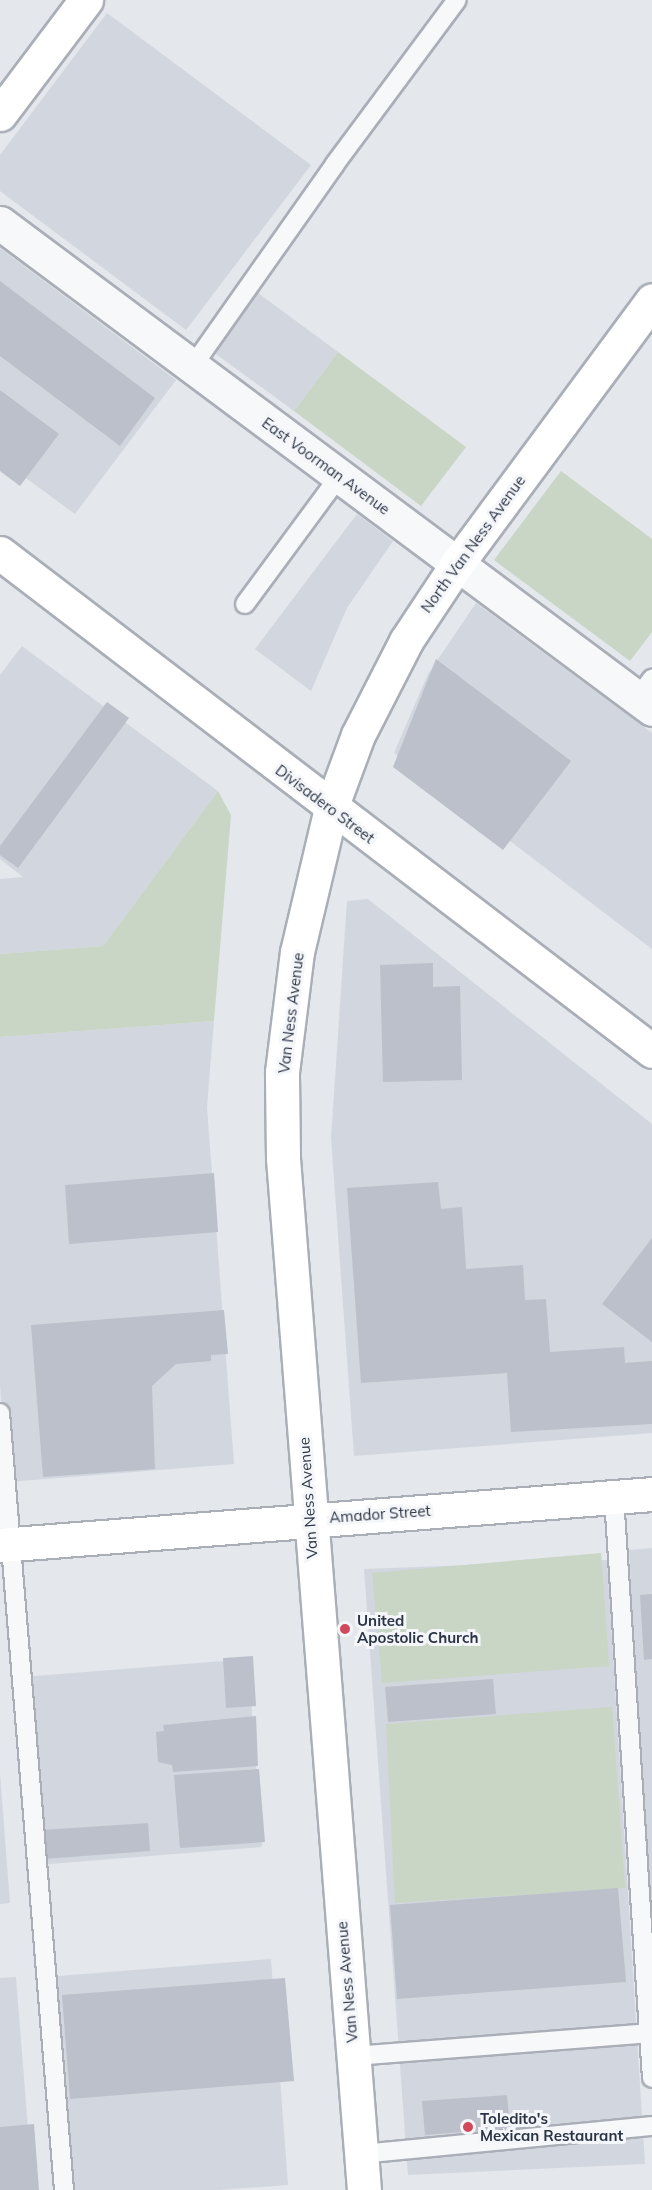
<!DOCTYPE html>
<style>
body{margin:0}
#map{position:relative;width:652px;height:2190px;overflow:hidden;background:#e4e7ec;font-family:Mulish,sans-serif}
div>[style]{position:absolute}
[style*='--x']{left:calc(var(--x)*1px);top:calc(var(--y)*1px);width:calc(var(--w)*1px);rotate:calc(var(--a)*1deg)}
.built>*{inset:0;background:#d2d6de}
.green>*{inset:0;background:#c9d6c5}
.building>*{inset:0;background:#bbc0ca}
.roads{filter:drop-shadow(2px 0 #a9aeb7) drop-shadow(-2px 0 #a9aeb7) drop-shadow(0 2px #a9aeb7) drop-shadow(0 -2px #a9aeb7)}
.lane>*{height:18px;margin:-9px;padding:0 9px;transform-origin:9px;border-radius:9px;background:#f7f8fa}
.street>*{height:33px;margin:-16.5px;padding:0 16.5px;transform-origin:16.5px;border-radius:16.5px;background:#f7f8fa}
.secondary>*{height:33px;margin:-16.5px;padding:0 16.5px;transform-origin:16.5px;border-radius:16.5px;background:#fff}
.dots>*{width:16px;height:16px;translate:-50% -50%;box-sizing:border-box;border:3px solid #f4f6f9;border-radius:50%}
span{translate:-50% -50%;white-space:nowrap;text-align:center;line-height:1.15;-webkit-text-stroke:6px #f4f6f9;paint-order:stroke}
.street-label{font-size:15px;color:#2b3445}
.poi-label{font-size:15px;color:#2b3445;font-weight:700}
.left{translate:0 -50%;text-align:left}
</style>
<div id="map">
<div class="built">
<i style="clip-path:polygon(107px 13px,311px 165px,186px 330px,0 191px,0 155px)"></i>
<i style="clip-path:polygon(0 248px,176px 380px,75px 514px,0 459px)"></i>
<i style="clip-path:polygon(254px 290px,338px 352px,294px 411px,209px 349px)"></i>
<i style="clip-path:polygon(357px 514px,393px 541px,347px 608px,311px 691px,255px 649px)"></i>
<i style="clip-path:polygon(476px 603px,652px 733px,652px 949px,394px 753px,428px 674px)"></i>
<i style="clip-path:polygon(22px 646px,218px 791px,103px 946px,0 954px,0 879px,23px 877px,0 859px,0 675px)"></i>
<i style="clip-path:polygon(368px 899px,652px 1124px,652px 1433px,354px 1456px,331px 1138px,347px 901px)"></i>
<i style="clip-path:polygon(214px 1021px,207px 1107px,234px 1464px,8px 1482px,0 1385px,0 1037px)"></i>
<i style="clip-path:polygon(652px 1548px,652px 1999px,629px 1550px)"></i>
<i style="clip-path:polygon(607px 1560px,645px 2164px,408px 2175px,364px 1569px)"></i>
<i style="clip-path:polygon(248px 1659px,262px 1847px,37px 1865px,23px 1677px)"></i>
<i style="clip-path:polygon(0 1774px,10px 1903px,0 1904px)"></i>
<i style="clip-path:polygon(271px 1959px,288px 2185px,218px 2190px,63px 2190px,46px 1977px)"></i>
<i style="clip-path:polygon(16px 1977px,28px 2129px,0 2190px,0 1978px)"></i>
</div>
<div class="green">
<i style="clip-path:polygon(338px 352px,466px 447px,421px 506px,294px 411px)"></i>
<i style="clip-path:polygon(561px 471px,652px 539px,652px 632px,630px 661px,494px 560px)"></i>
<i style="clip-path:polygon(218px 791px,231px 815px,214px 1021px,0 1037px,0 954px,103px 946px)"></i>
<i style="clip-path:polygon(601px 1553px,609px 1666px,382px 1683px,372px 1573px)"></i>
<i style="clip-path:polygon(612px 1707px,625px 1888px,395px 1903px,386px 1724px)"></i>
</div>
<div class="building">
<i style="clip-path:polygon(0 281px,155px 398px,120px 446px,0 356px)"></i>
<i style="clip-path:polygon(0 390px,59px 434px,20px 486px,0 471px)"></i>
<i style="clip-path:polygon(436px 659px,571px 761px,503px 850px,393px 767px)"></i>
<i style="clip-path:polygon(107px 702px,129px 718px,18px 868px,0 855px,0 846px)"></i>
<i style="clip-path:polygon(433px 963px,433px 987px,460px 986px,462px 1080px,383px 1082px,380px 965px)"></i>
<i style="clip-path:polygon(214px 1173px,218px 1232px,69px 1244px,65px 1185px)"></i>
<i style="clip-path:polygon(438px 1182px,441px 1209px,462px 1207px,466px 1269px,523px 1265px,525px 1300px,546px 1299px,550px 1352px,624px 1347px,625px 1363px,652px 1361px,652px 1424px,511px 1432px,507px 1373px,361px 1383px,347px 1188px)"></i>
<i style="clip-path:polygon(652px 1238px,652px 1342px,602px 1304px)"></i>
<i style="clip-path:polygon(224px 1310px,228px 1354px,211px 1355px,211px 1361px,176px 1364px,152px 1386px,155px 1469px,43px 1477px,31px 1325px)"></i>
<i style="clip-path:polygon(652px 1594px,652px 1659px,644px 1660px,640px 1595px)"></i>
<i style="clip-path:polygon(253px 1656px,256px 1706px,226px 1708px,223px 1658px)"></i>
<i style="clip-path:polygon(493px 1679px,496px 1714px,388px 1722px,385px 1687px)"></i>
<i style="clip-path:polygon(256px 1716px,258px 1766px,173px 1772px,172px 1765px,158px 1762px,156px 1732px,164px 1731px,163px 1725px)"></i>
<i style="clip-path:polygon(259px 1769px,265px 1842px,180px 1848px,174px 1775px)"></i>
<i style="clip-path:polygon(148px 1823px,150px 1851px,44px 1859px,42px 1830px)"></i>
<i style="clip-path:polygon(618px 1888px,626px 1982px,397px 1999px,390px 1905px)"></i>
<i style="clip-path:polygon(285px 1978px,294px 2081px,70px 2099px,62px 1995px)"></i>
<i style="clip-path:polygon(507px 2095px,510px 2128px,425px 2135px,422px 2101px)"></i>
<i style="clip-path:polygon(34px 2124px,39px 2190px,0 2190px,0 2127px)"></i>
</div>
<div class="roads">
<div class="lane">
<i style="--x:192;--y:367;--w:248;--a:-54.8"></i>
<i style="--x:335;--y:164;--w:204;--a:-53.4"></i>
<i style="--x:245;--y:604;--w:160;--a:-53.6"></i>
<i style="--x:638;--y:698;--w:24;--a:-54"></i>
<i style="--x:0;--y:1413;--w:780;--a:85.29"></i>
<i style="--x:614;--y:1497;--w:582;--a:86.26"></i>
<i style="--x:353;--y:2056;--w:297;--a:-4.4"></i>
<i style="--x:361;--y:2154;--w:292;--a:-5.5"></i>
</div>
<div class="street">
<i style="--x:0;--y:223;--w:813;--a:36.7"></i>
</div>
<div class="secondary">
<i style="--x:0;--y:114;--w:143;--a:-53"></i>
<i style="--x:0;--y:553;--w:820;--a:37.37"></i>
<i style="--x:0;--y:1545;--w:654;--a:-4.47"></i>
<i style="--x:364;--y:2190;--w:1035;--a:-94.49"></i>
<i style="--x:283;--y:1158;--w:86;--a:-90.7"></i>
<i style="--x:282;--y:1072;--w:121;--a:-82.9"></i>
<i style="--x:297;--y:952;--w:148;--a:-76.7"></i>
<i style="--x:331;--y:808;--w:78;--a:-69.7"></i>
<i style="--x:358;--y:735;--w:106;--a:-62.9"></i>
<i style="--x:406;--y:641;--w:92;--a:-56.5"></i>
<i style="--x:457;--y:564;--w:328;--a:-53.5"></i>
</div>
</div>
<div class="dots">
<i style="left:345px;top:1629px;background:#d1495b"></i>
<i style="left:468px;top:2127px;background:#d1495b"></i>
</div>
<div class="street-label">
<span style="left:326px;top:466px;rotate:36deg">East Voorman Avenue</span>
<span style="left:473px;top:544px;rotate:-54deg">North Van Ness Avenue</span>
<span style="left:325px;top:804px;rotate:37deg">Divisadero Street</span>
<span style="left:291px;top:1013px;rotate:-83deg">Van Ness Avenue</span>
<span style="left:308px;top:1498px;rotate:-94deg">Van Ness Avenue</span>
<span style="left:380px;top:1514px;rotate:-4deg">Amador Street</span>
<span style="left:347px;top:1982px;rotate:-95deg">Van Ness Avenue</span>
</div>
<div class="poi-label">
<span class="left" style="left:357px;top:1629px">United<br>Apostolic Church</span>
<span class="left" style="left:480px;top:2127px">Toledito's<br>Mexican Restaurant</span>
</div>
</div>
